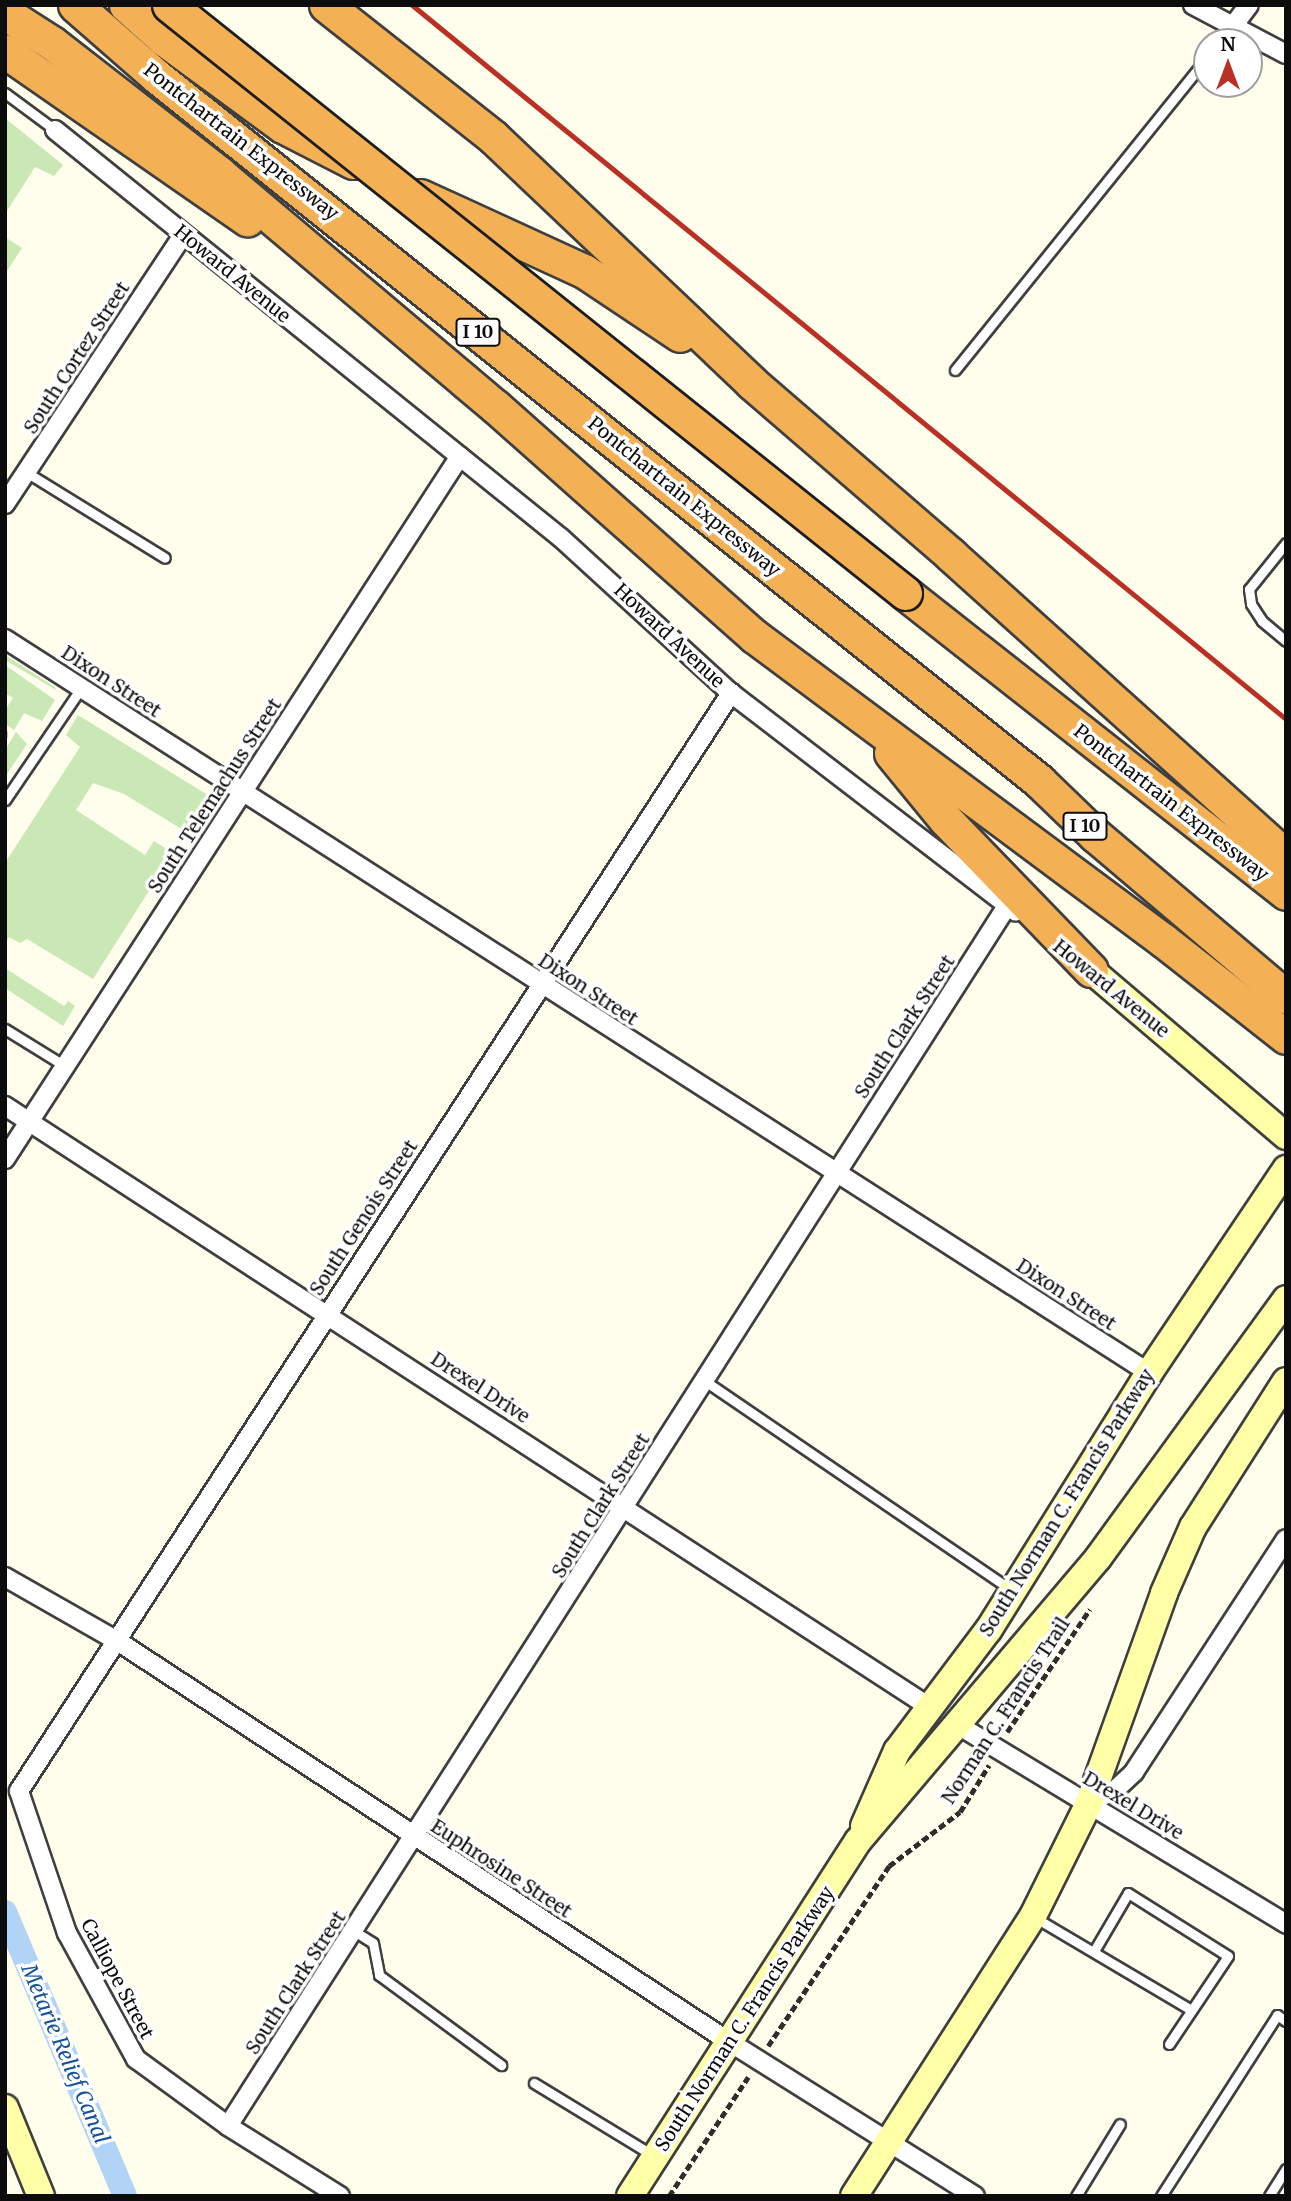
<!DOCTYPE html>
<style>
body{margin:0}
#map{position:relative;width:1291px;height:2201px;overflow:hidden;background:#fffdeb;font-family:Merriweather,serif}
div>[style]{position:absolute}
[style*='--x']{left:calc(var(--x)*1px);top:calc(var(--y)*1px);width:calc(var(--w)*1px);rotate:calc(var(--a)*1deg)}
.green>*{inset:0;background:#cae8b5}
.canal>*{height:24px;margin:-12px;padding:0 12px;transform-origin:12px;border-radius:12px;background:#b0d3f6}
.path>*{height:4.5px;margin-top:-2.25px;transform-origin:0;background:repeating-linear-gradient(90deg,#2e2e2e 0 7px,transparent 0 10.5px)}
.roads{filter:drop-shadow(2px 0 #3f3f3f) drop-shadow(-2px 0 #3f3f3f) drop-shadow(0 2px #3f3f3f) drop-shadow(0 -2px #3f3f3f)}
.lane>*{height:9px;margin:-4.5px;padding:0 4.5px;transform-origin:4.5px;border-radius:4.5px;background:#fff}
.street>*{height:18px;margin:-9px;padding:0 9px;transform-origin:9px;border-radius:9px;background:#fff}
.secondary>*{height:26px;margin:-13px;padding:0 13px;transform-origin:13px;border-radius:13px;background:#feffa6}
.highway>*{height:33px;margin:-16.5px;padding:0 16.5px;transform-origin:16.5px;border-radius:16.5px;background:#f4b054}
.rail>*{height:5px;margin:-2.5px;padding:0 2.5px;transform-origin:2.5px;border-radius:2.5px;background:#ba3025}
.bridges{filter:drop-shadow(2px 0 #1d1d1d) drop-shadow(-2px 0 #1d1d1d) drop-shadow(0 2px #1d1d1d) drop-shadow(0 -2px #1d1d1d)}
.highway-bridge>*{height:33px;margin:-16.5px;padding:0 16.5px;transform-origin:16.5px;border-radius:16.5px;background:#f4b054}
span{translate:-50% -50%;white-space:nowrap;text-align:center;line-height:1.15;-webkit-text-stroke:7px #fff;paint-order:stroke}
.shield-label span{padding:2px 5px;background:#fff;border:2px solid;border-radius:5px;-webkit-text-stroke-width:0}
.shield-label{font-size:18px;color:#0c0c0c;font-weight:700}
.street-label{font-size:19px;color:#0c0c0c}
.water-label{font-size:21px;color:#16529c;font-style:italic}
.frame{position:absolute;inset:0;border:7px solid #0c0c0c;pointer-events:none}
.north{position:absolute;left:1193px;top:28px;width:70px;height:70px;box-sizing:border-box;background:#fff;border:2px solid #9e9e9e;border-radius:50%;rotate:0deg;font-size:19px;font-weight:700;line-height:28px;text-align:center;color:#0c0c0c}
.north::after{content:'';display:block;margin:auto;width:24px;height:32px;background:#ba3025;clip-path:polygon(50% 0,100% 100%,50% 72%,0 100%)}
</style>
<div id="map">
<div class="green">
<i style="clip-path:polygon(5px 118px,63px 165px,54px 176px,35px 167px,5px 214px)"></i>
<i style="clip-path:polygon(5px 237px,22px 248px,5px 274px)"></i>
<i style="clip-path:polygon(5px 655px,55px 687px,56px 690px,5px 660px)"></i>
<i style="clip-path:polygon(5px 665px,55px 700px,42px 721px,24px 713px,14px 730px,5px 724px,5px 710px,13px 698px,5px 693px)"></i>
<i style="clip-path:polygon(78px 715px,211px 797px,216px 804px,193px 836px,124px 794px,93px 783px,76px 810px,145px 855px,154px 841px,173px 853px,93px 979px,27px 939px,20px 943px,9px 937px,5px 943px,5px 863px,80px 747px,66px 735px)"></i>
<i style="clip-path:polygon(16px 732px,27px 744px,5px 777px,5px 750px)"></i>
<i style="clip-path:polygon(5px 968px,64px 1006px,68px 1001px,75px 1006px,63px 1026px,5px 988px)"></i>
</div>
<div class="canal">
<i style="--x:5;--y:1912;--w:308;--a:67.1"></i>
</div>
<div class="path">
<i style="--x:5;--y:731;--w:7;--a:90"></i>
<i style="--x:1007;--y:1732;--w:148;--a:-56"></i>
<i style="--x:768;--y:2046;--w:217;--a:-56.1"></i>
<i style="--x:889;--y:1866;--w:89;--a:-37.3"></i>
<i style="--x:960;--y:1812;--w:55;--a:-58.3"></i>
<i style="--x:669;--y:2196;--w:143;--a:-56.4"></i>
</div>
<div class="roads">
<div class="lane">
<i style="--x:1220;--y:42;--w:21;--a:-51"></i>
<i style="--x:5;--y:93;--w:62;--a:36.5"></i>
<i style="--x:955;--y:370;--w:401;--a:-51.1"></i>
<i style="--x:26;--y:472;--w:163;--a:31.7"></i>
<i style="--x:1286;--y:543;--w:59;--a:128.8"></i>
<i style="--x:1249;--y:589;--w:15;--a:82"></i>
<i style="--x:1251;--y:604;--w:20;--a:57"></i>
<i style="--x:1262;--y:621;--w:31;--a:40"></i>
<i style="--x:5;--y:800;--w:135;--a:-55.8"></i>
<i style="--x:5;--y:1029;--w:70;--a:31.7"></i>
<i style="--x:705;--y:1381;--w:371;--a:34.3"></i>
<i style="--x:1034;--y:1917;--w:182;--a:30.6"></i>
<i style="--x:354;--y:1931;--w:22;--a:32"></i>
<i style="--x:373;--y:1943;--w:33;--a:79"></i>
<i style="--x:379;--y:1975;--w:152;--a:36.4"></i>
<i style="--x:1094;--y:1951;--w:67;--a:-59.6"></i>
<i style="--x:1128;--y:1893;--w:118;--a:32.2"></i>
<i style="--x:1228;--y:1956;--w:106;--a:123.8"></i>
<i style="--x:534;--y:2083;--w:140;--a:31.3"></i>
<i style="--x:1076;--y:2196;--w:84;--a:-58.6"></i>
<i style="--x:1161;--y:2196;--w:215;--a:-57.3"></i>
<i style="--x:1277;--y:2015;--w:11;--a:34"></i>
<i style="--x:1269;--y:2196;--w:32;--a:-58"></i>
</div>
<div class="street">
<i style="--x:1193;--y:5;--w:105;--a:27.8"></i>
<i style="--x:1233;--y:26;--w:26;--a:-53"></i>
<i style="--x:55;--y:130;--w:650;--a:38.88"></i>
<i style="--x:561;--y:538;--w:230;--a:42.4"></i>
<i style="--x:731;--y:693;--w:359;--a:37.5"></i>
<i style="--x:5;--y:504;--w:323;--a:-56.5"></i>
<i style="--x:5;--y:639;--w:1359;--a:32.68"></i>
<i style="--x:5;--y:1106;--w:1104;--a:33.03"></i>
<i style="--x:5;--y:1159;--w:837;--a:-57.09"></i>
<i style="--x:5;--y:1577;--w:131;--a:29.7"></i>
<i style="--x:119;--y:1642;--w:732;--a:33.23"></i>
<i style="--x:731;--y:2043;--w:288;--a:32.1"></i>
<i style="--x:958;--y:1725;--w:384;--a:31.2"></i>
<i style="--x:1089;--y:1803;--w:29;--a:-27"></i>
<i style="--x:1115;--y:1790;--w:26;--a:-43"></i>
<i style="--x:1134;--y:1772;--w:278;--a:-56.9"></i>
<i style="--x:228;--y:2126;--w:1447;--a:-57.44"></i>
<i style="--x:340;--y:2196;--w:132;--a:-148"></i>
<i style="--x:228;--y:2126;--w:114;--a:-143.9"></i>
<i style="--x:136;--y:2059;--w:144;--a:-118.7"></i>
<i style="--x:67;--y:1933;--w:150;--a:-108.7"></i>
<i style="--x:19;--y:1791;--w:1309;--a:-57.04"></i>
</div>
<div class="secondary">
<i style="--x:1091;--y:970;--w:256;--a:40.4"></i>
<i style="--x:864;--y:1826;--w:82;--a:-66.3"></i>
<i style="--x:897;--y:1751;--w:153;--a:-53"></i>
<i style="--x:989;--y:1629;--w:302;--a:-58"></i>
<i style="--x:1149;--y:1373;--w:246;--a:-56.1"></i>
<i style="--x:5;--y:2108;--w:95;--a:67.8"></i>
<i style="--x:630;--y:2196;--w:422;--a:-57.3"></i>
<i style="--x:858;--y:1841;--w:371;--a:-49.7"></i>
<i style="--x:1098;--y:1558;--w:320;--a:-54"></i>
<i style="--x:854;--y:2196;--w:332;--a:-57.4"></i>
<i style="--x:1033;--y:1916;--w:126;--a:-63.6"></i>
<i style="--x:1089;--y:1803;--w:223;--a:-70.3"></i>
<i style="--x:1164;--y:1593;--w:72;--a:-66.3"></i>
<i style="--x:1193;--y:1527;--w:173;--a:-57.5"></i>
</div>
<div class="highway">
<i style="--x:75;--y:5;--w:108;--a:41.2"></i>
<i style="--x:156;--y:76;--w:1130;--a:38.6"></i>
<i style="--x:1039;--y:781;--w:78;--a:44"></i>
<i style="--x:1095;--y:835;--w:250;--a:40.3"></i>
<i style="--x:126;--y:5;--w:51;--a:41.8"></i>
<i style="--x:164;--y:39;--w:147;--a:36.2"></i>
<i style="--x:283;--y:126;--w:79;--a:27.2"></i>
<i style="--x:326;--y:5;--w:213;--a:38.3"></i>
<i style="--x:493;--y:137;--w:357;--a:43.5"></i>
<i style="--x:752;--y:383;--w:263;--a:40.8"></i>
<i style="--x:951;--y:555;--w:451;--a:42"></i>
<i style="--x:5;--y:13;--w:56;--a:32.6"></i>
<i style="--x:52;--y:43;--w:213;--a:37.9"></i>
<i style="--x:220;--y:174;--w:361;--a:40.2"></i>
<i style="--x:496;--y:407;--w:345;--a:41.6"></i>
<i style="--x:754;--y:636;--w:511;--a:36.65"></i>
<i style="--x:1164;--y:941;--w:155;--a:38.2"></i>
<i style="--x:5;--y:51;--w:295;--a:34.8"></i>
<i style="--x:420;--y:196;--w:180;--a:24.6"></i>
<i style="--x:584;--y:271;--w:115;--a:33.7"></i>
<i style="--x:905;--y:593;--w:485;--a:38.2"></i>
<i style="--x:891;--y:753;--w:85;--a:50.7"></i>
<i style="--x:945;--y:819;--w:210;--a:46"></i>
</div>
</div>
<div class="rail">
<i style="--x:412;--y:5;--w:1129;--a:39.25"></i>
</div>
<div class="bridges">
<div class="highway-bridge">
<i style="--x:169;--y:5;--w:942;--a:38.62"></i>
</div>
</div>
<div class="shield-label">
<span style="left:478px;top:332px">I 10</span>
<span style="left:1085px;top:826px">I 10</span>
</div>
<div class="street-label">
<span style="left:241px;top:142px;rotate:38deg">Pontchartrain Expressway</span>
<span style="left:232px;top:274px;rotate:39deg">Howard Avenue</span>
<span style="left:77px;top:358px;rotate:-57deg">South Cortez Street</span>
<span style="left:684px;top:497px;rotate:39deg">Pontchartrain Expressway</span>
<span style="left:669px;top:636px;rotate:43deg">Howard Avenue</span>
<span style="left:111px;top:682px;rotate:33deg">Dixon Street</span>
<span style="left:215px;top:796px;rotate:-57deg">South Telemachus Street</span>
<span style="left:1171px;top:803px;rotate:38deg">Pontchartrain Expressway</span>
<span style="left:1111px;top:989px;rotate:39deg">Howard Avenue</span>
<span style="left:588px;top:990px;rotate:33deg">Dixon Street</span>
<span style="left:905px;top:1027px;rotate:-57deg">South Clark Street</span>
<span style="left:364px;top:1218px;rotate:-57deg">South Genois Street</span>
<span style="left:1066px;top:1295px;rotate:33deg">Dixon Street</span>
<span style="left:480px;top:1388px;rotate:33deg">Drexel Drive</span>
<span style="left:1067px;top:1503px;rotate:-58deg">South Norman C. Francis Parkway</span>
<span style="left:601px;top:1506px;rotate:-58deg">South Clark Street</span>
<span style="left:1006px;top:1711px;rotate:-57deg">Norman C. Francis Trail</span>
<span style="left:1133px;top:1806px;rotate:31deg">Drexel Drive</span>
<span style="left:501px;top:1869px;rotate:33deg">Euphrosine Street</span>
<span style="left:117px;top:1979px;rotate:62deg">Calliope Street</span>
<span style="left:296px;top:1983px;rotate:-57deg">South Clark Street</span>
<span style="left:745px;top:2019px;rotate:-57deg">South Norman C. Francis Parkway</span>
</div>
<div class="water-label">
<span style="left:65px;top:2054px;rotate:67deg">Metarie Relief Canal</span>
</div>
<div class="frame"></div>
<div class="north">N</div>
</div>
